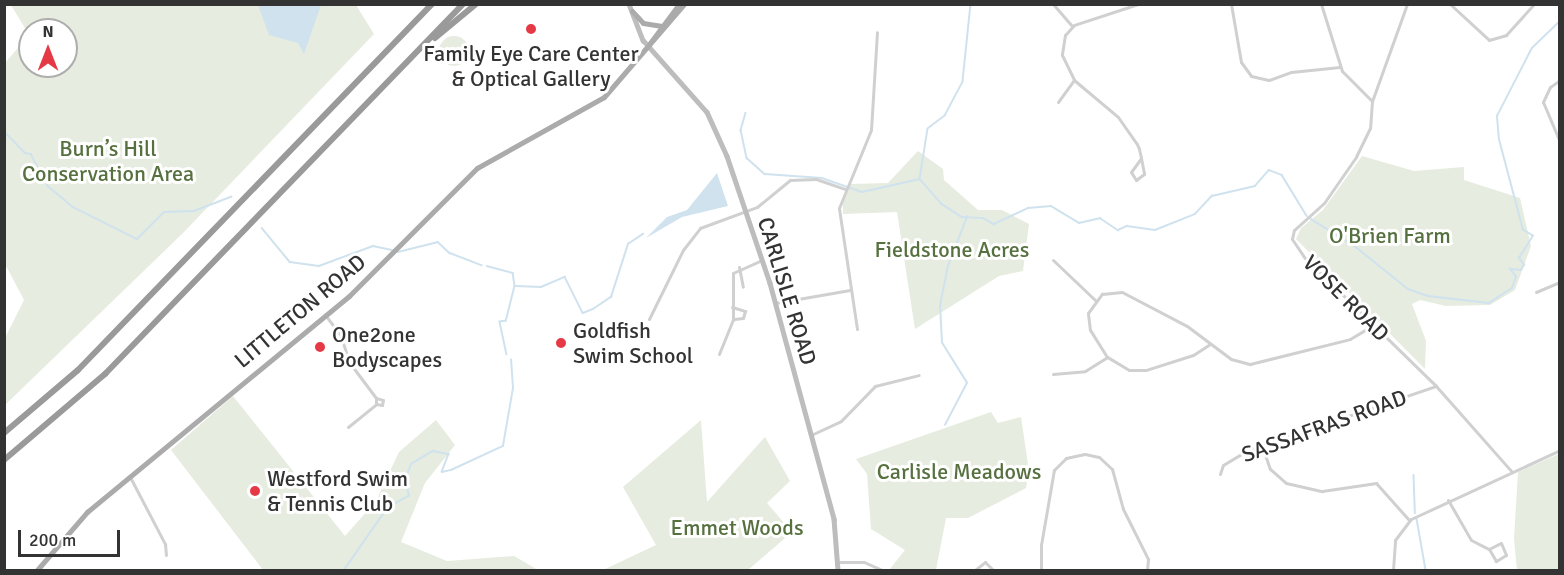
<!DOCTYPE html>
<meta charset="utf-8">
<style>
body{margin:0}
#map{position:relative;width:1564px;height:575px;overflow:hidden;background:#fff;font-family:Signika,sans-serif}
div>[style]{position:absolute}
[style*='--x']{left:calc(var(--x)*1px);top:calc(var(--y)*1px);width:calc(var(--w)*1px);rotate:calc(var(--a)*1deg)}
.green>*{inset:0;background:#e6ecdf}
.round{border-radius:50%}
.water>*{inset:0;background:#cfe2ee}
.stream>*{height:1.5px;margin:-0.75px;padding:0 0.75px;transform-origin:0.75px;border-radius:0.75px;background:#cfe2ee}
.street>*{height:3px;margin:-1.5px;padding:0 1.5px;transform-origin:1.5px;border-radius:1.5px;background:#d0d0d0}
.secondary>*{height:4.5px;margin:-2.25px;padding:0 2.25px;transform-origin:2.25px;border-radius:2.25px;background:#bdbdbd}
.primary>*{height:5px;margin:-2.5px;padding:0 2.5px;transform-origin:2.5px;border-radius:2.5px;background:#ababab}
.highway>*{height:6px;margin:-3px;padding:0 3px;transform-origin:3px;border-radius:3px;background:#9a9a9a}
.dots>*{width:16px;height:16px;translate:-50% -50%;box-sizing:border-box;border:3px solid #fff;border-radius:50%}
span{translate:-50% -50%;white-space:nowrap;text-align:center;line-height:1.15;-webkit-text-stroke:6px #fff;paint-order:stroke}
.poi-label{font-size:22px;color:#333}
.left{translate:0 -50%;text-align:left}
.park-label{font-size:22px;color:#56703f}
.street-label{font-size:22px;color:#333}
.frame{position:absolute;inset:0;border:6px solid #333;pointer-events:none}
.north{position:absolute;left:18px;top:18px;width:60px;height:60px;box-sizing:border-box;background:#fff;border:2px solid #adadad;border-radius:50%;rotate:0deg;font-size:16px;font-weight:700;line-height:24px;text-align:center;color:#333}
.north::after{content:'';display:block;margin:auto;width:21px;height:27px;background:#e63946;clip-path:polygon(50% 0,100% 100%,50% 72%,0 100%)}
.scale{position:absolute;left:18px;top:530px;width:102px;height:27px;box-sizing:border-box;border:3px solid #333;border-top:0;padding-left:8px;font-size:18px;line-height:21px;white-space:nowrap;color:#333;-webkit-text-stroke:4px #fff;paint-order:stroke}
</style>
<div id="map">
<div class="green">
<i style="clip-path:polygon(evenodd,11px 5px,356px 5px,374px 34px,183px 233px,5px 405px,5px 338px,24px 300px,5px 264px,5px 63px,29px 35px,11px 5px,30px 30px,66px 30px,66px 66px,30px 66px,30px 30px)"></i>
<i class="round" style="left:439px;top:36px;width:30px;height:30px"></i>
<i style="clip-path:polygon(918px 151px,943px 169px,944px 180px,978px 210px,1002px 210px,1029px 224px,1023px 271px,999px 276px,915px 329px,897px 212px,843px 214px,843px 204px,851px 184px,888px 183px)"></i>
<i style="clip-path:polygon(1362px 156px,1414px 171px,1464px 167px,1464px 180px,1520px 198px,1531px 246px,1515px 290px,1490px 305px,1446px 306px,1420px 300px,1412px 304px,1426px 341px,1425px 369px,1296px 239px,1301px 228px,1323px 210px)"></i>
<i style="clip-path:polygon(233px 396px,345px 536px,376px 501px,399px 452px,436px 420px,455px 445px,425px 483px,401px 542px,447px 561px,514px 556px,538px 570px,263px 570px,171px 450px)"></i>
<i style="clip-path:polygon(991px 412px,998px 423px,1021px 417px,1029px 471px,1026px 488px,968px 518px,946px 518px,936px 570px,889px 570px,905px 550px,871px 529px,867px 474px,856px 459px)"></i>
<i style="clip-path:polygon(701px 420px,707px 502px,765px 437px,790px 481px,767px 503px,792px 532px,748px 570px,603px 570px,656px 545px,623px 487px)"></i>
<i style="clip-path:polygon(1559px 454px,1559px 570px,1517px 570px,1514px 539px,1518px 472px)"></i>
</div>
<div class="water">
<i style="clip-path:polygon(258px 5px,321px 5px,304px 54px,298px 43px,269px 35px)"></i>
<i style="clip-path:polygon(717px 173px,728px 206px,682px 217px,646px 238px,667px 217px,687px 210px)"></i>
</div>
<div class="stream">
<i style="--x:971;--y:4;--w:78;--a:95.9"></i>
<i style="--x:963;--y:82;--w:38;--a:118"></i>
<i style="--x:945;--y:116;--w:21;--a:143"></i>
<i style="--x:928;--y:129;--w:51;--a:99.1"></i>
<i style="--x:920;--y:179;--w:33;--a:49"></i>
<i style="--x:942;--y:204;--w:24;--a:33"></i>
<i style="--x:962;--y:217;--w:21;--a:3"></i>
<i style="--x:983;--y:218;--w:13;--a:29"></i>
<i style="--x:994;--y:224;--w:38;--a:-25"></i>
<i style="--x:1028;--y:208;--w:23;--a:-5"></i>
<i style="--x:1051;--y:206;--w:33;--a:31"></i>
<i style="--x:1079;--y:223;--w:22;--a:-13"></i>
<i style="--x:1100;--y:218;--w:22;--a:34"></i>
<i style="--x:1118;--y:230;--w:10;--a:-24"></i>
<i style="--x:1127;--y:226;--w:28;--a:8"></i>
<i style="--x:1155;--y:230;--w:43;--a:-21.8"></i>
<i style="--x:1195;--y:214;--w:25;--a:-47"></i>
<i style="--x:1212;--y:196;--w:44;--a:-13.1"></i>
<i style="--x:1255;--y:186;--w:21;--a:-49"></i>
<i style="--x:1269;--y:170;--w:14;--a:21"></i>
<i style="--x:1282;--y:175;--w:48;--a:58.6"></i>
<i style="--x:746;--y:113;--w:18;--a:106"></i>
<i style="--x:741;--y:130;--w:29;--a:78"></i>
<i style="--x:747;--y:158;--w:24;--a:42"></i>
<i style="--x:765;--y:174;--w:57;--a:4"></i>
<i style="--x:822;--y:178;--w:42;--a:19.3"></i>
<i style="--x:862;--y:192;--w:59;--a:-12.6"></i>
<i style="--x:4;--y:131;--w:30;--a:46"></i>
<i style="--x:25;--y:153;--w:6;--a:9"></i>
<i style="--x:31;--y:154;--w:36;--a:62"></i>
<i style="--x:48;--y:186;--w:33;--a:40"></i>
<i style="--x:73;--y:207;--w:72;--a:26.6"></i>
<i style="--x:137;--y:239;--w:38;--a:-45"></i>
<i style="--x:164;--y:212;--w:30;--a:-2"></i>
<i style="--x:194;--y:211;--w:40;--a:-21"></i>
<i style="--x:1311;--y:219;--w:53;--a:31.9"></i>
<i style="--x:1356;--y:247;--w:67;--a:38.9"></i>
<i style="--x:1408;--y:289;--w:21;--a:19"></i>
<i style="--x:1428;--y:296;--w:61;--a:6.5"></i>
<i style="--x:1489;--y:303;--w:27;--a:-33"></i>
<i style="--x:1512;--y:288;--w:12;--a:-70"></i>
<i style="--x:1516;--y:277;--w:10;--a:-127"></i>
<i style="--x:1510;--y:269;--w:11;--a:5"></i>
<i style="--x:1521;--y:270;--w:6;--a:-59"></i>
<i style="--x:1524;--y:265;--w:9;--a:-126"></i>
<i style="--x:1519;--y:258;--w:26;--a:-58"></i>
<i style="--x:1533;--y:236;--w:12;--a:-149"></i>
<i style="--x:1523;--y:230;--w:93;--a:-104.9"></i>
<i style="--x:1499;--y:140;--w:24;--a:-95"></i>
<i style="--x:1497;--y:116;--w:76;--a:-62.8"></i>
<i style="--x:1532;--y:48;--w:39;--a:-44"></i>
<i style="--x:262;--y:228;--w:44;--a:50.5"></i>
<i style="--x:290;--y:262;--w:29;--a:8"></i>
<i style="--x:319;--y:266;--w:58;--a:-20.3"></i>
<i style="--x:373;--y:246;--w:19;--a:12"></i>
<i style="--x:398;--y:252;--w:41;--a:-14"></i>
<i style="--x:438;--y:242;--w:16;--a:43"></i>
<i style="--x:450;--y:253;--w:34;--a:21"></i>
<i style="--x:487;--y:266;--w:27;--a:15"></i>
<i style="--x:513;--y:273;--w:13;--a:81"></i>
<i style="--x:515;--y:286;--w:36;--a:104"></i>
<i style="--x:506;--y:321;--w:6;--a:171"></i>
<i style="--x:500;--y:322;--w:33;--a:78"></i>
<i style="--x:516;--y:286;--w:25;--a:2"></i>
<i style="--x:541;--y:287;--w:26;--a:-23"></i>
<i style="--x:565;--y:277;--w:40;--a:63.4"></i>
<i style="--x:583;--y:313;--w:11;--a:-22"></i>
<i style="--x:593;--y:309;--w:22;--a:-34"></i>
<i style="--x:611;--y:297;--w:56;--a:-72.2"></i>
<i style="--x:628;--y:244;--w:18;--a:-34"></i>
<i style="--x:945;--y:425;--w:47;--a:-62.4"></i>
<i style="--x:967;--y:383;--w:47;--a:-122"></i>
<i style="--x:942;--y:343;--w:37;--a:-93"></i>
<i style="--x:940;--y:306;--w:41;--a:-78.7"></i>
<i style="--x:948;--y:266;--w:53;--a:-68.8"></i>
<i style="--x:1414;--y:475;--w:38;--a:88"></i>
<i style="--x:1417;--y:519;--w:52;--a:80"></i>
<i style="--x:344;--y:570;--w:77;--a:-55.1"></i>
<i style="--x:388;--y:507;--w:24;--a:-28"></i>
<i style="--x:409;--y:496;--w:16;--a:-104"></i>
<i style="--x:405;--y:480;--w:17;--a:-69"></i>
<i style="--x:411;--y:464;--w:26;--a:-31"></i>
<i style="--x:433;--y:451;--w:16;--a:11"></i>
<i style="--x:449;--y:454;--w:19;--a:111"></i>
<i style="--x:442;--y:472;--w:9;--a:-13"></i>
<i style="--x:451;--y:470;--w:57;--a:-24.8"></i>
<i style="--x:503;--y:446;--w:59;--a:-80.2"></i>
<i style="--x:513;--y:388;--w:28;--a:-94"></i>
</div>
<div class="street">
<i style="--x:1053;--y:4;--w:30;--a:49"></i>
<i style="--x:1138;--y:4;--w:67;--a:161.8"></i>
<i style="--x:1074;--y:25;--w:13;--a:132"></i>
<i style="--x:1065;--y:35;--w:20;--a:99"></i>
<i style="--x:1062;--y:55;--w:28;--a:64"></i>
<i style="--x:1074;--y:80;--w:57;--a:40.1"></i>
<i style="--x:1118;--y:117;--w:33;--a:55"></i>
<i style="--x:1137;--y:144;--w:5;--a:68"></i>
<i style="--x:1139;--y:149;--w:9;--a:77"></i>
<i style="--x:1141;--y:158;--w:15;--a:79"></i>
<i style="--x:1144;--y:173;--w:1;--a:90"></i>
<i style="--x:1144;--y:174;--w:10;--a:143"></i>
<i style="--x:1136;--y:180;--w:9;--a:-122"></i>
<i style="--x:1131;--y:172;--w:17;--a:-54"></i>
<i style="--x:1231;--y:4;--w:59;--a:80.2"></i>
<i style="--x:1241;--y:62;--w:17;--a:54"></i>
<i style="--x:1251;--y:76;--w:18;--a:13"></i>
<i style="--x:1269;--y:80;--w:23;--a:-20"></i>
<i style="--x:1291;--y:72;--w:49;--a:-5.8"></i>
<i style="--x:1321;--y:4;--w:70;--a:72.6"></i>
<i style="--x:1342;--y:71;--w:42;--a:45"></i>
<i style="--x:1407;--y:4;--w:103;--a:109.8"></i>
<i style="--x:1372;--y:101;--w:27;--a:94"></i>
<i style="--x:1370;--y:128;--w:32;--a:116"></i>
<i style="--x:1356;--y:157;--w:56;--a:124.8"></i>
<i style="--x:1324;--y:203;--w:40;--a:138"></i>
<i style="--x:1294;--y:230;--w:9;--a:103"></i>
<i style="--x:1292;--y:239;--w:23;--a:56"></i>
<i style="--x:1305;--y:258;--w:183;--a:44.3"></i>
<i style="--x:1436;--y:386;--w:115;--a:48.5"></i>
<i style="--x:1450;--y:4;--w:53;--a:42.7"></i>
<i style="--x:1489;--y:40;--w:18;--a:-16"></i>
<i style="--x:1506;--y:35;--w:42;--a:-47.9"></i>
<i style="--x:1560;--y:80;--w:12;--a:145"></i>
<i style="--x:1550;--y:87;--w:17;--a:115"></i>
<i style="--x:1543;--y:102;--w:43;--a:67"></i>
<i style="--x:1058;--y:102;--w:27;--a:-54"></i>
<i style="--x:1053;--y:260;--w:58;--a:43.6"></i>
<i style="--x:739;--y:267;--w:20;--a:79"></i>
<i style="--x:1536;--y:292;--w:26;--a:-23"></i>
<i style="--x:775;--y:303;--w:76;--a:-9.8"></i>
<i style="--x:732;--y:307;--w:14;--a:17"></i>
<i style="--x:745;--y:311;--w:7;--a:106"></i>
<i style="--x:743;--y:318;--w:9;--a:174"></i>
<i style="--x:326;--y:316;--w:25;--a:53"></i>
<i style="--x:341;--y:336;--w:27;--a:73"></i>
<i style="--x:349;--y:362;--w:45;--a:53.1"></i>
<i style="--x:376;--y:398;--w:7;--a:16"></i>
<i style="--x:383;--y:400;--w:5;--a:101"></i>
<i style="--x:382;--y:405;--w:6;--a:-171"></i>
<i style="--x:376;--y:404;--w:6;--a:-90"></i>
<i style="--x:649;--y:319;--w:77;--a:-63.8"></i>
<i style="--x:683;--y:250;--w:28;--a:-52"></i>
<i style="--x:700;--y:228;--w:61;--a:-20.2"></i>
<i style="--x:757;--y:207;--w:43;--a:-39.3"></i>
<i style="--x:790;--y:180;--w:26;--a:-2"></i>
<i style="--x:816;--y:179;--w:31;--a:19"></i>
<i style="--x:857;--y:329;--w:122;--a:-98.5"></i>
<i style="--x:839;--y:208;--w:84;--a:-67.7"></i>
<i style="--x:871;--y:130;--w:98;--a:-86.5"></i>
<i style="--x:1210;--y:344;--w:20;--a:147"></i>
<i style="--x:1193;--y:355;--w:49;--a:162.3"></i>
<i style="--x:1146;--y:370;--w:17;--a:180"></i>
<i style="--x:1129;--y:370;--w:26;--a:-149"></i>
<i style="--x:1107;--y:357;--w:32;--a:-122"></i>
<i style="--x:1090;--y:330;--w:17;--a:-97"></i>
<i style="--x:1088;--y:313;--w:24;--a:-54"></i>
<i style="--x:1102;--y:294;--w:20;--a:-6"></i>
<i style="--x:1122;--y:292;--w:73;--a:27.6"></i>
<i style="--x:1187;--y:326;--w:55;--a:36.9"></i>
<i style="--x:1231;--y:359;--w:20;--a:15"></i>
<i style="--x:1250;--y:364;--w:103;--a:-14"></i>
<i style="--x:1350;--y:339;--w:27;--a:-31"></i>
<i style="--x:719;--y:354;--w:37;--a:-68"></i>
<i style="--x:733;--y:320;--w:47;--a:-90"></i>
<i style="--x:733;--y:273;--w:32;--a:-24"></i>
<i style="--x:1053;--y:374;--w:32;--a:-5"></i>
<i style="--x:1085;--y:371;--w:26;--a:-32"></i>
<i style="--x:348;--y:427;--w:36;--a:-39"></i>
<i style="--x:811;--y:435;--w:33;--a:-25"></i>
<i style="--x:841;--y:421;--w:49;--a:-45.8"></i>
<i style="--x:875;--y:386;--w:45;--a:-14"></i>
<i style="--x:1262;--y:446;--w:24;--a:71"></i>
<i style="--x:1270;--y:469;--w:21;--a:41"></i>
<i style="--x:1286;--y:483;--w:37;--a:13"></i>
<i style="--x:1322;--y:491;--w:55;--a:-8.4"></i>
<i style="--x:1376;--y:483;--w:50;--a:48.3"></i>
<i style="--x:1220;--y:474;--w:9;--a:-72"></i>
<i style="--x:1223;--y:465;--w:27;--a:-31"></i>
<i style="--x:1246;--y:451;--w:201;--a:-18.9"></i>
<i style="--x:130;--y:477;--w:76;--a:62.4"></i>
<i style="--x:165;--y:544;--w:11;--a:85"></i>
<i style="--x:1448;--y:500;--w:46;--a:60.1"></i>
<i style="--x:1471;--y:540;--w:20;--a:27"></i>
<i style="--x:1489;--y:549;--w:13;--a:-27"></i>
<i style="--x:1501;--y:543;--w:13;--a:67"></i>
<i style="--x:1506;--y:555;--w:12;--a:149"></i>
<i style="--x:1496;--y:561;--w:14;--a:-120"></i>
<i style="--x:838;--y:562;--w:26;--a:0"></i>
<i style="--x:864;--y:562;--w:20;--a:24"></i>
<i style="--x:975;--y:570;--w:13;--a:-39"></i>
<i style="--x:985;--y:562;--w:11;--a:45"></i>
<i style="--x:1041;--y:570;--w:25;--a:-90"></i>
<i style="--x:1041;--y:545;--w:76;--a:-80.2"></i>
<i style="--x:1054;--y:470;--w:17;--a:-45"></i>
<i style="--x:1066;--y:458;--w:19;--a:-12"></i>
<i style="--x:1085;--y:454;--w:14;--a:12"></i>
<i style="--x:1099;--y:457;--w:18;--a:43"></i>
<i style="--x:1112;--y:469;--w:41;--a:74.6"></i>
<i style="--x:1123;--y:509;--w:56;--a:63.4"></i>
<i style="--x:1148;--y:559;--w:11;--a:95"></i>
<i style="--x:1393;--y:570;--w:30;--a:-86"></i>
<i style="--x:1395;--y:540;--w:26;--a:-53"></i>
<i style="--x:1411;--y:519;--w:164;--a:-24.8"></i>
</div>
<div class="secondary">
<i style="--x:629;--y:4;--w:39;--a:69"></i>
<i style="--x:643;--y:40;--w:96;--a:48.4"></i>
<i style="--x:707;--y:112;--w:48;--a:65.6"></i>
<i style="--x:727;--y:156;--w:134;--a:71.3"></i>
<i style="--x:770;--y:283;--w:245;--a:74.8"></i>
<i style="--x:834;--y:519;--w:51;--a:85.5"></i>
</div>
<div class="primary">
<i style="--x:632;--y:11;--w:16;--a:47"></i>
<i style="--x:643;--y:23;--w:19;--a:9"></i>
<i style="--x:650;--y:43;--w:49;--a:-53.4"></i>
<i style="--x:37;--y:570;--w:77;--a:-49.2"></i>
<i style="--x:87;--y:512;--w:340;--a:-39.5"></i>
<i style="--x:349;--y:296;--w:181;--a:-45"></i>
<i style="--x:477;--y:168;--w:145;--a:-29.2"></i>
<i style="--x:604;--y:97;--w:123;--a:-49.3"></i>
</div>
<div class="highway">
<i style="--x:435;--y:38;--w:53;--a:-39.7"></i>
<i style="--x:4;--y:433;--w:97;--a:-40.4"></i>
<i style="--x:78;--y:370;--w:509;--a:-45.95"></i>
<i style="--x:4;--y:460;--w:133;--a:-40.4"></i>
<i style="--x:105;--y:374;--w:515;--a:-45.94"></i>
</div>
<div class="dots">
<i style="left:531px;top:29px;background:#e63946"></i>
<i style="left:561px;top:343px;background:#e63946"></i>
<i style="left:320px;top:347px;background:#e63946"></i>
<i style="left:255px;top:491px;background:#e63946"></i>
</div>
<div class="poi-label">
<span style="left:531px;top:66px">Family Eye Care Center<br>&amp; Optical Gallery</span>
<span class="left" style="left:573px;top:343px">Goldfish<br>Swim School</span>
<span class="left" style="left:332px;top:347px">One2one<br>Bodyscapes</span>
<span class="left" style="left:267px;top:491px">Westford Swim<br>&amp; Tennis Club</span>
</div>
<div class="park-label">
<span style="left:108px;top:161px">Burn’s Hill<br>Conservation Area</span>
<span style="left:1390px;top:236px">O'Brien Farm</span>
<span style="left:952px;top:250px">Fieldstone Acres</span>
<span style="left:959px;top:472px">Carlisle Meadows</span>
<span style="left:737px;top:528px">Emmet Woods</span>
</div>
<div class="street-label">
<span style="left:787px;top:291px;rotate:73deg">CARLISLE ROAD</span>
<span style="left:1346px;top:298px;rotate:45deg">VOSE ROAD</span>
<span style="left:300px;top:311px;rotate:-40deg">LITTLETON ROAD</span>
<span style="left:1324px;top:426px;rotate:-20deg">SASSAFRAS ROAD</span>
</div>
<div class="frame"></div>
<div class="north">N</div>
<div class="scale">200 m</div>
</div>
